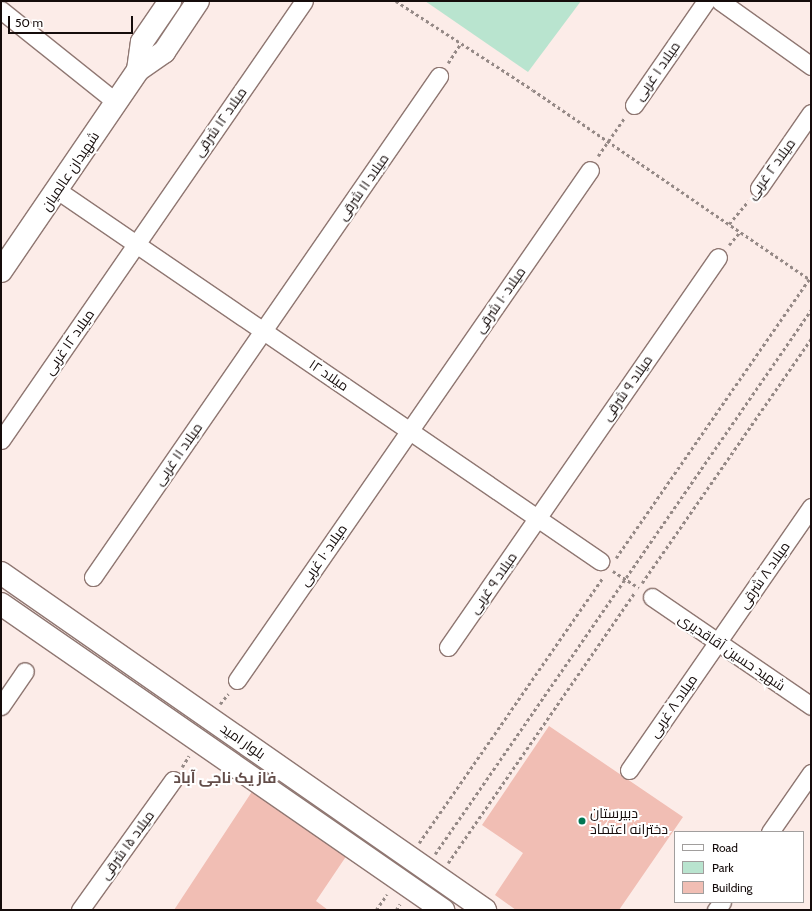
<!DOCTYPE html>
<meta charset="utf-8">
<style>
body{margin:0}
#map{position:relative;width:812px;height:911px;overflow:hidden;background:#fcece8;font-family:Cabin,Cairo,sans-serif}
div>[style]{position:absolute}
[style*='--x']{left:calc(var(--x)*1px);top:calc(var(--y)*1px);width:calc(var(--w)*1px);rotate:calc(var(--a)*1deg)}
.green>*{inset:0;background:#b9e4cf}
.building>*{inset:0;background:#f1beb4}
.path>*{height:2.5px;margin-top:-1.25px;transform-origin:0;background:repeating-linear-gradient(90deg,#958986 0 3px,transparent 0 6px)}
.roads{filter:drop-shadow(1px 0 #8f7772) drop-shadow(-1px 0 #8f7772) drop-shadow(0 1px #8f7772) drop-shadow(0 -1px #8f7772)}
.minor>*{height:17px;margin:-8.5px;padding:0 8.5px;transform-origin:8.5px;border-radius:8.5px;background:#fff}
.tertiary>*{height:22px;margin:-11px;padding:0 11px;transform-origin:11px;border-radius:11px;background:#fff}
.dots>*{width:11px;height:11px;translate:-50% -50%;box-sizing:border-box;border:2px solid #fff;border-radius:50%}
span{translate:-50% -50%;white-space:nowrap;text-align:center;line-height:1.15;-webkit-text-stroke:4px #fff;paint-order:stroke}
.street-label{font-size:14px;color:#150c0b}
.poi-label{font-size:14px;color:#150c0b}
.left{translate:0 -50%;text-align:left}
.neighbourhood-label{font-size:15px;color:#634d49;font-weight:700}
.frame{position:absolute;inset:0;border:2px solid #150c0b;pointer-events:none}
.legend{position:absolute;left:674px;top:831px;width:130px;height:72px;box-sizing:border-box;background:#fff;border:1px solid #a19e9d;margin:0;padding:5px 7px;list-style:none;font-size:12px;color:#150c0b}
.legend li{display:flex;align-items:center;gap:8px;height:20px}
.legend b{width:20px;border:1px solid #a19e9d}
.scale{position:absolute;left:8px;top:16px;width:125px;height:18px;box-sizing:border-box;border:2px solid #150c0b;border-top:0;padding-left:5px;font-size:12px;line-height:14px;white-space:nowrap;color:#150c0b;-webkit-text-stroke:3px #fff;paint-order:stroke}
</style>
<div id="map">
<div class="green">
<i style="clip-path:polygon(425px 1px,581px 1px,528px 72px)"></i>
</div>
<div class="building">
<i style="clip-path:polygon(549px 726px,683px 817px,619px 910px,516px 910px,495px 895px,523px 853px,482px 825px)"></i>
<i style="clip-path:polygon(253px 790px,347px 855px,316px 901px,328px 910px,174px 910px)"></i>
</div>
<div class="path">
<i style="--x:396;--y:1;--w:163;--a:33"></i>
<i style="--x:533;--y:90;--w:337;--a:34.4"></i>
<i style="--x:448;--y:63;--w:24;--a:-57"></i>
<i style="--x:598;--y:156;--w:47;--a:-55.3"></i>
<i style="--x:729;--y:224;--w:30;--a:-50"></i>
<i style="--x:729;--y:245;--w:17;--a:-50"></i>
<i style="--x:616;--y:558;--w:339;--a:-55.3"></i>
<i style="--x:613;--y:571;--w:31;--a:33"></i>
<i style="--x:642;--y:583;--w:297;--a:-55.3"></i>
<i style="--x:220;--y:704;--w:13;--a:-51"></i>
<i style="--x:182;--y:767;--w:13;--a:-58"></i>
<i style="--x:419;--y:843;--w:323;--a:-55.3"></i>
<i style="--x:435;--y:854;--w:661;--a:-55.35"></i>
<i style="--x:448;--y:863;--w:329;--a:-55.4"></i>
<i style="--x:376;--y:910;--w:19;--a:-55"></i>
<i style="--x:396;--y:910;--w:7;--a:-56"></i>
</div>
<div class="roads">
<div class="minor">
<i style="--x:720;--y:1;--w:112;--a:35.5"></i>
<i style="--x:1;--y:10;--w:147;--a:38.7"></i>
<i style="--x:634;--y:105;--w:126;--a:-55.3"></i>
<i style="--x:759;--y:188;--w:91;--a:-55.3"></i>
<i style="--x:57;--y:190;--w:658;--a:34.34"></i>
<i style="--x:1;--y:440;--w:533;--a:-55.39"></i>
<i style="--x:93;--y:577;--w:609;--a:-55.37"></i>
<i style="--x:652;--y:597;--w:193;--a:34.4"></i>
<i style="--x:448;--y:647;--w:474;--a:-55.3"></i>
<i style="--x:237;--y:680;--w:620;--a:-55.31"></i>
<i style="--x:1;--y:706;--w:42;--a:-55.6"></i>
<i style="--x:629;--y:770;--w:320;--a:-55.3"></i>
<i style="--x:770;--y:832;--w:72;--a:-55.2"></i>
<i style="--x:80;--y:910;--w:160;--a:-54.4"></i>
<i style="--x:716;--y:910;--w:10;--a:-53"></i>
</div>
<div class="tertiary">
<i style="--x:138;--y:70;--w:28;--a:-82"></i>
<i style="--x:142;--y:42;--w:50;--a:-55.7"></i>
<i style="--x:1;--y:271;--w:243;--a:-55.7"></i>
<i style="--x:138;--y:70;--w:32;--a:-35"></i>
<i style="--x:164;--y:52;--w:61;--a:-56.3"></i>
<i style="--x:1;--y:573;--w:590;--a:34.85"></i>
<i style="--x:1;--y:604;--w:538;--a:34.7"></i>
</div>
</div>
<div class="dots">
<i style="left:582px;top:821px;background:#007652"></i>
</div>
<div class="street-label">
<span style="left:657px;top:71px;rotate:-55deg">میلاد ۱ غربی</span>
<span style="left:220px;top:122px;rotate:-55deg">میلاد ۱۲ شرقی</span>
<span style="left:771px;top:169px;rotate:-54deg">میلاد ۲ غربی</span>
<span style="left:70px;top:171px;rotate:-56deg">شهیدان عالمیان</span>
<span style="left:363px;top:187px;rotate:-55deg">میلاد ۱۱ شرقی</span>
<span style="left:500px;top:300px;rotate:-55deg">میلاد ۱۰ شرقی</span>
<span style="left:69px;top:342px;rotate:-55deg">میلاد ۱۲ غربی</span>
<span style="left:329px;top:375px;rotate:34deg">میلاد ۱۲</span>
<span style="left:627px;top:388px;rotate:-55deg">میلاد ۹ شرقی</span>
<span style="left:178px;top:454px;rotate:-55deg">میلاد ۱۱ غربی</span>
<span style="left:323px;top:555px;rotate:-55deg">میلاد ۱۰ غربی</span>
<span style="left:764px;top:575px;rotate:-55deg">میلاد ۸ شرقی</span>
<span style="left:493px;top:583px;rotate:-55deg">میلاد ۹ غربی</span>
<span style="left:732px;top:652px;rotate:34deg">شهید حسین آقاقدیری</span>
<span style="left:673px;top:706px;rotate:-55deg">میلاد ۸ غربی</span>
<span style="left:243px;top:741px;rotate:35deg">بلوار امید</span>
<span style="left:127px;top:845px;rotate:-54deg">میلاد ۱۵ شرقی</span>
</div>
<div class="poi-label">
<span class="left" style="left:590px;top:821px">دبیرستان<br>دخترانه اعتماد</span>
</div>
<div class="neighbourhood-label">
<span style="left:225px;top:779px">فاز یک ناجی آباد</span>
</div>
<div class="frame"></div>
<ul class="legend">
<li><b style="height:5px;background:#fff"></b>Road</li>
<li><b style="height:11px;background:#b9e4cf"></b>Park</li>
<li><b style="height:11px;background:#f1beb4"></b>Building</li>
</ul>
<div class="scale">50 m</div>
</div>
